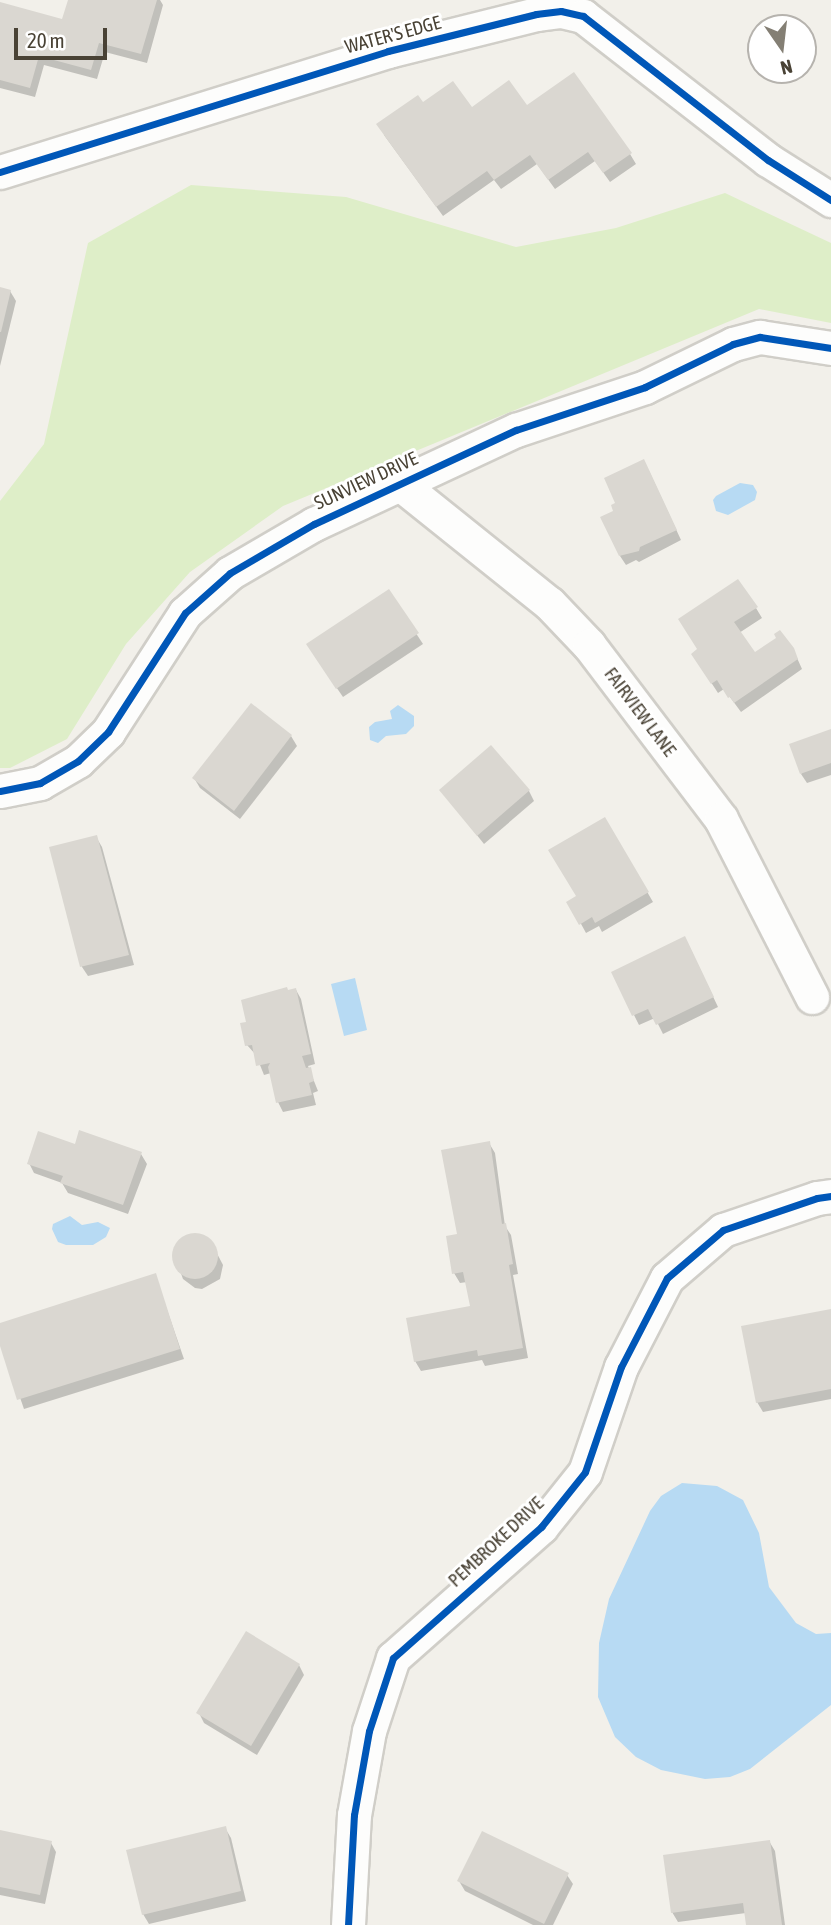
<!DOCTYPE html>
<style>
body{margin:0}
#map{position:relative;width:831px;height:1925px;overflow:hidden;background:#f2f0ea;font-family:"Asap Condensed",sans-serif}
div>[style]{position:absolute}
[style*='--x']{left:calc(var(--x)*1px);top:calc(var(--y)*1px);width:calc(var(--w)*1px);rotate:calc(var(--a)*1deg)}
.green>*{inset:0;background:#deeec8}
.water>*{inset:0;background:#b7daf3}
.shadow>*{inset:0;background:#0003}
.building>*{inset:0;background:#dad7d1}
.round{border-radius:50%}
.roads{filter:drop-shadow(2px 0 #d0cec8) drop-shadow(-2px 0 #d0cec8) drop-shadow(0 2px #d0cec8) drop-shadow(0 -2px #d0cec8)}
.street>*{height:33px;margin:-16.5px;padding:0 16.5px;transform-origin:16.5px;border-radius:16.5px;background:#fdfdfc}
.cycleway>*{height:7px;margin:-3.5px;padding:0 3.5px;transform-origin:3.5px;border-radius:3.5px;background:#0057b8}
span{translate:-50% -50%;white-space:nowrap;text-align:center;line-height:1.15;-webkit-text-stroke:6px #fff;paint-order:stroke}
.street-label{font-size:19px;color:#494235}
.north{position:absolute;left:747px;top:14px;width:70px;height:70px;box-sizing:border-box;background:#fff;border:2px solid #b6b3ae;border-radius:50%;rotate:166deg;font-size:19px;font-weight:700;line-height:28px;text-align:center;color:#494235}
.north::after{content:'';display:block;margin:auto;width:24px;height:32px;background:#847f74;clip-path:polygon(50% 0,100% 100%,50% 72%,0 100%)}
.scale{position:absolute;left:14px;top:28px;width:93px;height:32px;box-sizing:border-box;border:4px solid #494235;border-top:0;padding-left:9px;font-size:21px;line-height:24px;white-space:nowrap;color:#494235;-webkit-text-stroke:5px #fff;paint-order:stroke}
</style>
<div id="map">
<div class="green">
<i style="clip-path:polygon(191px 185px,346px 197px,516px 247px,616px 228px,725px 193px,831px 243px,831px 323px,759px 309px,283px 506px,190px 572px,126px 644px,67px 739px,10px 768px,0 768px,0 501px,44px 444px,88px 243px)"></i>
</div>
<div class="water">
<i style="clip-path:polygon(740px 483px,753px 485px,757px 492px,755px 500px,728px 515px,716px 511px,713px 500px,716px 496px)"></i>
<i style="clip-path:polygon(398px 705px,414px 716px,414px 726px,406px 734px,386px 736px,378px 743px,370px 740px,369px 727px,375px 722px,392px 719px,390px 711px)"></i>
<i style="clip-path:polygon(355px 978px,367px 1030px,344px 1036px,331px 984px)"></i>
<i style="clip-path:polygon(70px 1216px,82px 1225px,98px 1222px,110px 1228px,106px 1237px,93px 1245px,66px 1245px,58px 1242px,52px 1229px,53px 1224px)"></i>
<i style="clip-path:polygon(682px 1483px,717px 1486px,743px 1500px,759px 1533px,769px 1587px,796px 1623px,816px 1634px,831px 1633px,831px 1705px,750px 1769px,730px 1777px,705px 1779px,661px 1770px,636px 1757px,615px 1737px,598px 1697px,599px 1643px,609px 1599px,650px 1511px,661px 1496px)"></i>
</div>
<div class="shadow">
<i style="clip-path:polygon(70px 0,160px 0,163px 5px,147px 63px,105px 52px,97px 79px,44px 65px,35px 97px,0 88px,0 4px,64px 21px)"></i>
<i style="clip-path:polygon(423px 105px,471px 110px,527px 107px,630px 154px,636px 164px,610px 182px,595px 161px,555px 189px,537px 164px,501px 189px,494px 180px,443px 216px,384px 135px)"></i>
<i style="clip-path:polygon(0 289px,10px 291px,16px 301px,0 366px)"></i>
<i style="clip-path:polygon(649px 471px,681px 540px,639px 562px,636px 560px,626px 565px,620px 556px)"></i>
<i style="clip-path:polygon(389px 592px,423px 644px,343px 697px,314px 655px)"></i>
<i style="clip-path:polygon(756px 608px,762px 618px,739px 633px,754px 655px,793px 649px,802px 669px,741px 712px,724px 689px,718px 693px,699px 664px,699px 650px,686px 629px)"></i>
<i style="clip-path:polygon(831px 731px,831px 775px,807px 783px,801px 774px)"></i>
<i style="clip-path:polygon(291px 736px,297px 746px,240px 819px,200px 788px,194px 778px)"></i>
<i style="clip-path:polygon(441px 790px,529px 791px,534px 801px,484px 844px)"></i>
<i style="clip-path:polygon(605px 819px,653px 902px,602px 932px,599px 926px,586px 933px,569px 902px,578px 897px)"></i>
<i style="clip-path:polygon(96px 837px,102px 847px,134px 965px,88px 976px,82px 967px,51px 849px)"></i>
<i style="clip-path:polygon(690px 948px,718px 1007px,663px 1034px,655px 1018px,639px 1025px,634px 1015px)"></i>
<i style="clip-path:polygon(296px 990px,301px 999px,315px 1064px,308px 1066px,318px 1091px,313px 1093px,316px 1105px,283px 1112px,278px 1102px,271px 1073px,264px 1075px,256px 1055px,247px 1045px)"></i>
<i style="clip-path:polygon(489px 1143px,495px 1153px,505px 1226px,511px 1235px,518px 1274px,513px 1275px,528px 1358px,485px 1366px,482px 1360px,421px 1371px,415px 1361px,472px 1308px,467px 1282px,460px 1283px,454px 1273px,459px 1235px)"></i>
<i style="clip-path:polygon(76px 1146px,141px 1154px,147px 1164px,128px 1214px,68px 1193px,62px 1183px,34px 1173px,29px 1163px)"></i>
<i style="clip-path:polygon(199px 1235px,211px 1242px,223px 1265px,220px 1279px,202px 1289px,195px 1288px,183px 1279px,174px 1254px,185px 1237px)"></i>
<i style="clip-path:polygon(155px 1275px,184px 1359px,24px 1409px,0 1340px,0 1325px)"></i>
<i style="clip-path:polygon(831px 1311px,831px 1399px,763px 1412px,757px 1402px)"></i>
<i style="clip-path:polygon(299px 1665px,304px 1675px,257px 1755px,204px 1723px,199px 1713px)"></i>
<i style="clip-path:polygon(225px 1828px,231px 1838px,246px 1901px,149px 1924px,143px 1914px)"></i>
<i style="clip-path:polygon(0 1832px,51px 1843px,56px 1852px,45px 1904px,0 1895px)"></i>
<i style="clip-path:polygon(769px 1841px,775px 1851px,785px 1925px,748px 1925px,746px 1913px,678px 1922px,672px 1912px)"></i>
<i style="clip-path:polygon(567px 1875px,573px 1884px,553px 1925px,533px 1925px,465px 1891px,459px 1881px)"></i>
</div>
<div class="building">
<i style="clip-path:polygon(68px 0,157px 0,141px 54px,99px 43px,91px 70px,39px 56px,30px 88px,0 80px,0 2px,62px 19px)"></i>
<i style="clip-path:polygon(574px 72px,632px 153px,603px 173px,588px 152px,548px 180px,530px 155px,494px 180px,487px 171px,436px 207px,376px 124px,418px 95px,423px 102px,453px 81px,472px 107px,509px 80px,527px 105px)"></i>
<i style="clip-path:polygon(0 287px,11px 290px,1px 332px,0 332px)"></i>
<i style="clip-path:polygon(644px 459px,677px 530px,640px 547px,639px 551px,619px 556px,600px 517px,613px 511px,611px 505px,615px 503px,604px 478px)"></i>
<i style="clip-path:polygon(738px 579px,758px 607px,734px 622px,755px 652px,776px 638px,774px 634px,780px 630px,794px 648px,798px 659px,734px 703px,730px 697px,728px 698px,717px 680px,711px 684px,691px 654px,697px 649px,678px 619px)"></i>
<i style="clip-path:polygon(389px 589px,419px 633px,336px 689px,306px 644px)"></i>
<i style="clip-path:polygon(251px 703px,292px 735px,234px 811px,192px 778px)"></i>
<i style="clip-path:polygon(831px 729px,831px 763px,800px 774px,789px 744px)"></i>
<i style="clip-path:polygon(491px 745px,530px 790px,477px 836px,439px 790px)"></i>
<i style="clip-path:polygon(605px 817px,649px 892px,595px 923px,592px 917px,579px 925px,566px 902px,576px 896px,548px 850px)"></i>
<i style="clip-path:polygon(97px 835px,129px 955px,80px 967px,49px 847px)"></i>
<i style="clip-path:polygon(685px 936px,714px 997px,656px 1025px,648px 1009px,632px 1016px,611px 972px)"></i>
<i style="clip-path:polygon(287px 987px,288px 990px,296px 988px,311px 1054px,302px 1056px,306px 1068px,311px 1067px,314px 1081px,309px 1083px,312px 1095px,276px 1103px,268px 1067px,270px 1063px,256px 1066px,252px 1045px,245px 1046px,240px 1023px,246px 1022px,241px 1000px)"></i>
<i style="clip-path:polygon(79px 1130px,142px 1152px,123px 1205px,60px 1183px,63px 1176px,27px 1164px,38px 1131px,75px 1144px)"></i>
<i style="clip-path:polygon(490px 1141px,502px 1224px,506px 1223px,513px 1264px,509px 1265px,523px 1348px,478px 1356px,477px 1350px,414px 1362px,406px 1318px,470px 1306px,463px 1272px,452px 1274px,446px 1236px,457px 1234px,441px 1150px)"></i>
<i class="round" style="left:172px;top:1233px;width:46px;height:46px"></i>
<i style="clip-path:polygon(156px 1273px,180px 1349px,17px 1400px,0 1346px,0 1323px)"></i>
<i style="clip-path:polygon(831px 1309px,831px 1389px,756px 1403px,741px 1326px)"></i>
<i style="clip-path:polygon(246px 1631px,300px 1664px,251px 1746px,196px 1713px)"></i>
<i style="clip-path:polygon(226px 1826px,241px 1891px,142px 1915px,126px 1850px)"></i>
<i style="clip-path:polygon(0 1830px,52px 1841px,40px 1895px,0 1887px)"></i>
<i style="clip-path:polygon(482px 1831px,569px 1873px,544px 1924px,457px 1881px)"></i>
<i style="clip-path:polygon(770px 1840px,782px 1925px,746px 1925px,743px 1903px,671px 1913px,663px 1855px)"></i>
</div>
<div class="roads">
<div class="street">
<i style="--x:0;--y:172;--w:406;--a:-17.3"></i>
<i style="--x:388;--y:51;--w:153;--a:-14"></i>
<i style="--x:536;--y:14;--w:25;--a:-7"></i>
<i style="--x:561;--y:11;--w:23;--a:13"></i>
<i style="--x:583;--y:16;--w:234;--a:37.9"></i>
<i style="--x:768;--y:160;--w:75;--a:32.4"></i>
<i style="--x:399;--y:483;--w:192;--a:38.7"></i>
<i style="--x:549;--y:603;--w:58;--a:46.4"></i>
<i style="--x:589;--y:645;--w:218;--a:52.8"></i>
<i style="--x:721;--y:819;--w:200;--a:62.9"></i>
<i style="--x:0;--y:791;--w:41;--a:-11.3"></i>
<i style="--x:40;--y:783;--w:44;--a:-30.1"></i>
<i style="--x:78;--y:761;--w:42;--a:-44"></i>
<i style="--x:108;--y:732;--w:142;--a:-57.1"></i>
<i style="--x:185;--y:613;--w:60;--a:-41.6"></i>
<i style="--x:230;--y:573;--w:97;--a:-30.3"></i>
<i style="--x:314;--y:524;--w:223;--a:-25"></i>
<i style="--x:516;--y:430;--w:136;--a:-18.4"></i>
<i style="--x:645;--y:387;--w:98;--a:-26"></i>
<i style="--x:733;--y:344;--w:28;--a:-15"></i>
<i style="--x:760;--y:337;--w:72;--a:8.8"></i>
<i style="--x:348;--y:1925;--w:110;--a:-86.9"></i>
<i style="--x:354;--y:1815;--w:85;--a:-79.9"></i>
<i style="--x:369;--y:1731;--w:77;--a:-71.8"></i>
<i style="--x:393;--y:1658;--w:198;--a:-41.5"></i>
<i style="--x:541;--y:1527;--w:70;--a:-51.3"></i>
<i style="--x:585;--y:1472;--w:111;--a:-71.1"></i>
<i style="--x:621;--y:1367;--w:100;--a:-62.7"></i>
<i style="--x:667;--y:1278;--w:74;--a:-40.6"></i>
<i style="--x:723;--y:1230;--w:99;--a:-18.8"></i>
<i style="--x:817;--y:1198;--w:14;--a:-8"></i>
</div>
</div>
<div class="cycleway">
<i style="--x:0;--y:172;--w:406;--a:-17.3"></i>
<i style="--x:388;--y:51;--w:153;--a:-14"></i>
<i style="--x:536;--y:14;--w:25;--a:-7"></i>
<i style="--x:561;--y:11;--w:23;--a:13"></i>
<i style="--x:583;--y:16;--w:234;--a:37.9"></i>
<i style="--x:768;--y:160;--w:75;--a:32.4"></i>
<i style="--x:0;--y:791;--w:41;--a:-11.3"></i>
<i style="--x:40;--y:783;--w:44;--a:-30.1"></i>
<i style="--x:78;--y:761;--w:42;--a:-44"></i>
<i style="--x:108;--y:732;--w:142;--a:-57.1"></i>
<i style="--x:185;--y:613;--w:60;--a:-41.6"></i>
<i style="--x:230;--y:573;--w:97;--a:-30.3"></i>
<i style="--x:314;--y:524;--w:223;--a:-25"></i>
<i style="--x:516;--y:430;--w:136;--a:-18.4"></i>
<i style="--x:645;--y:387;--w:98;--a:-26"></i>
<i style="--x:733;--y:344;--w:28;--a:-15"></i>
<i style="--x:760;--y:337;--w:72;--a:8.8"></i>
<i style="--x:348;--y:1925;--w:110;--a:-86.9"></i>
<i style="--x:354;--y:1815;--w:85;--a:-79.9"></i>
<i style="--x:369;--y:1731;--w:77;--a:-71.8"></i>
<i style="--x:393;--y:1658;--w:198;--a:-41.5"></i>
<i style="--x:541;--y:1527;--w:70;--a:-51.3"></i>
<i style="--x:585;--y:1472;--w:111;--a:-71.1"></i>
<i style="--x:621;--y:1367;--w:100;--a:-62.7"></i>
<i style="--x:667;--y:1278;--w:74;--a:-40.6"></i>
<i style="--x:723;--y:1230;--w:99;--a:-18.8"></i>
<i style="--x:817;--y:1198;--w:14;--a:-8"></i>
</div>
<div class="street-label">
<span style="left:393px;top:35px;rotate:-15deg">WATER'S EDGE</span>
<span style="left:366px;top:481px;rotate:-25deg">SUNVIEW DRIVE</span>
<span style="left:640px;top:712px;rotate:53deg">FAIRVIEW LANE</span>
<span style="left:496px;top:1542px;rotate:-43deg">PEMBROKE DRIVE</span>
</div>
<div class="north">N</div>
<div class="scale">20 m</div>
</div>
